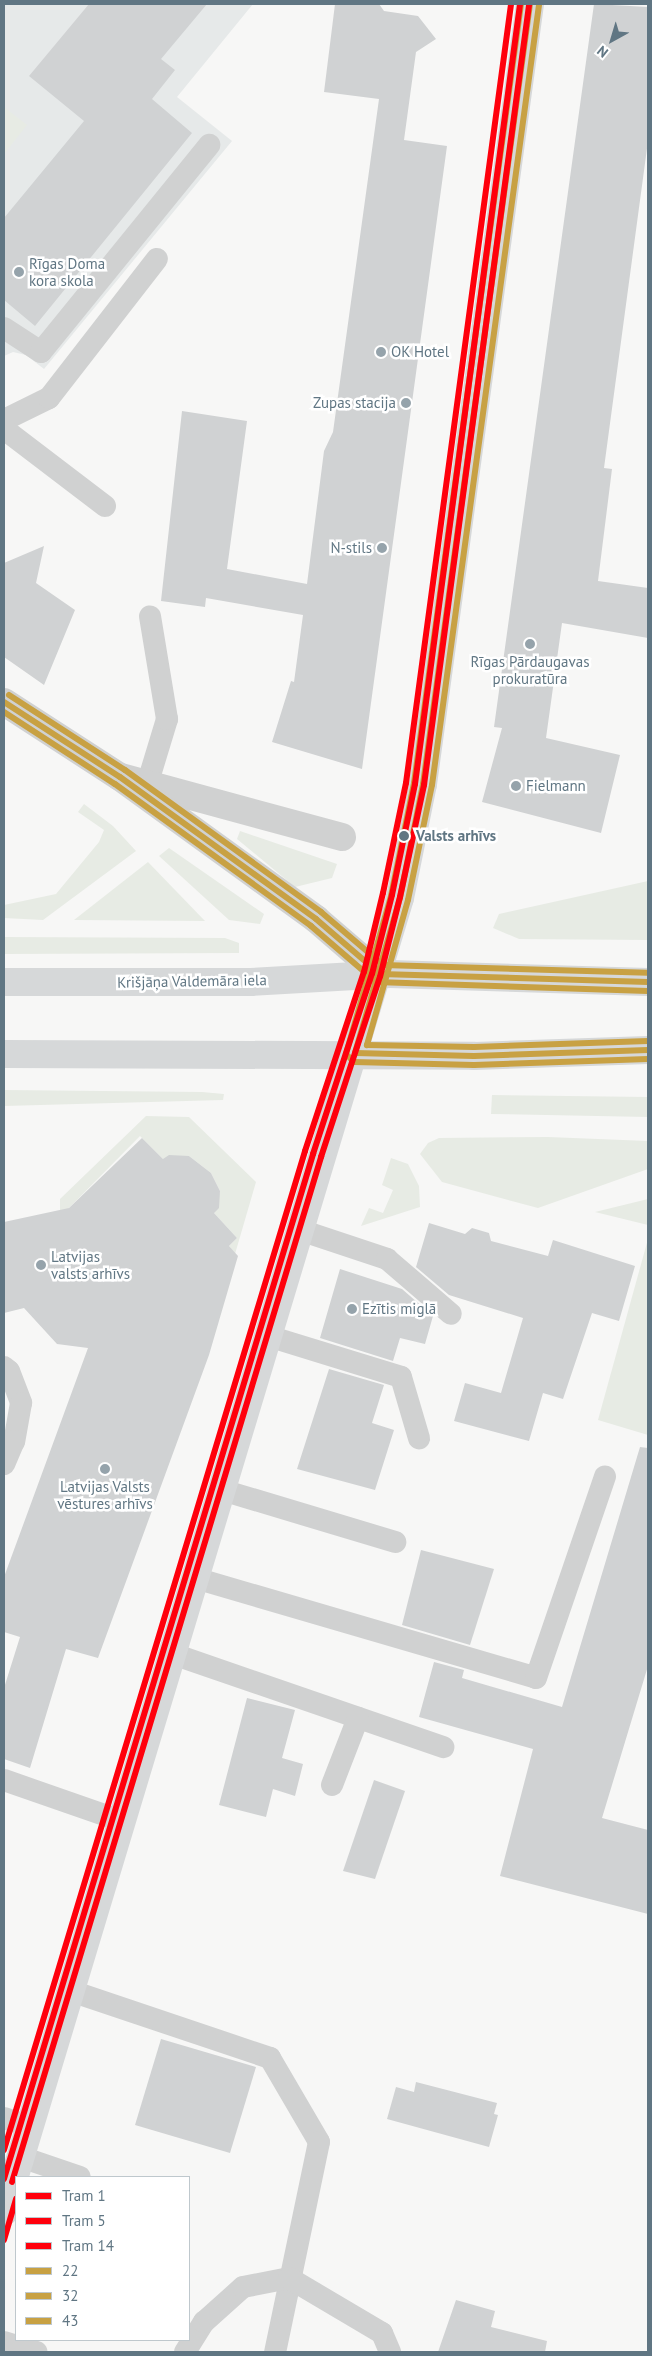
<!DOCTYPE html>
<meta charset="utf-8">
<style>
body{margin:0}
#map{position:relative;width:652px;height:2356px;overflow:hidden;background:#f7f7f6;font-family:"PT Sans",sans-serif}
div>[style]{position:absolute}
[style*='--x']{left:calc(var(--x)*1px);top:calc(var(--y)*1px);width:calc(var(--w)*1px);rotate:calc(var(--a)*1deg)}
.built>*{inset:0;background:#e6e9e9}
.green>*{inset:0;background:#e7ebe4}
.building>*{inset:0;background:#d0d2d3}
.service>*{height:22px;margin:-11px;padding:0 11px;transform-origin:11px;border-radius:11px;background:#d0d1d1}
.minor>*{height:28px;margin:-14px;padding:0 14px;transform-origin:14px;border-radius:14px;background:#d0d1d1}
.tertiary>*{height:28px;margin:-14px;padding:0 14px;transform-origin:14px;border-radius:14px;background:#d0d1d1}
.secondary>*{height:28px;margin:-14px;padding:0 14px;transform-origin:14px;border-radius:14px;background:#d6d8d9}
.primary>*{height:28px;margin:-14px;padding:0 14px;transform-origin:14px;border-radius:14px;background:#d6d8d9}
.bus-1>*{height:6px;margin:-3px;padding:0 3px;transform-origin:3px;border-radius:3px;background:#c8a143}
.bus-2>*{height:6px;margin:-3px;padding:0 3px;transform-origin:3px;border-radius:3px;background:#c8a143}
.bus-3>*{height:6px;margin:-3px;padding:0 3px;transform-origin:3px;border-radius:3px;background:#c8a143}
.tram-1>*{height:6px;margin:-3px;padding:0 3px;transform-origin:3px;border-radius:3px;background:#ff000c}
.tram-2>*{height:6px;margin:-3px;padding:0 3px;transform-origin:3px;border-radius:3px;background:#ff000c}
.tram-3>*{height:6px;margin:-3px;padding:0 3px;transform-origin:3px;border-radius:3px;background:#ff000c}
.dots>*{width:14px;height:14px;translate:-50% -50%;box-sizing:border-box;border:2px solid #fff;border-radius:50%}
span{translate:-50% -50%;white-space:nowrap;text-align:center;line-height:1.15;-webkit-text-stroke:5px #fff;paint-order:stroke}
.poi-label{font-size:15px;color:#607683}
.left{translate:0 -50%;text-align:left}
.right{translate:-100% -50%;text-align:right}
.stop-label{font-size:15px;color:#607683;font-weight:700}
.street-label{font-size:15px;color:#607683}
.frame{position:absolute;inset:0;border:5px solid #607683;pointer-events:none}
.legend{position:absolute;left:15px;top:2176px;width:175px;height:165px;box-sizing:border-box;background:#fff;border:1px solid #bfc8cd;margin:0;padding:6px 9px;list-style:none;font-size:15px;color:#607683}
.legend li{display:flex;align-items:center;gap:10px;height:25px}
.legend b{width:25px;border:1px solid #bfc8cd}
.north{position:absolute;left:587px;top:15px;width:50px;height:50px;-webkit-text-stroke:4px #fff;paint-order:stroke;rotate:219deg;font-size:14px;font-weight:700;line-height:20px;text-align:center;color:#607683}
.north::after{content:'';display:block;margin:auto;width:18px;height:22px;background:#607683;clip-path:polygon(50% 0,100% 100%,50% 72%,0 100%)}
</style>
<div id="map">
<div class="built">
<i style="clip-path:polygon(4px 4px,253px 4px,177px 97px,232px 141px,44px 369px,26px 355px,13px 352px,4px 356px)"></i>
</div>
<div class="green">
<i style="clip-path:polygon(4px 107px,27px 125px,4px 154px)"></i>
<i style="clip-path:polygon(84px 804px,113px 826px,136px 851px,43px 920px,4px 918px,4px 905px,56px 894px,99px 842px,104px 830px,78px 812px)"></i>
<i style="clip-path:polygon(240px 831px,337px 864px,332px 878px,295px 887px,237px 839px)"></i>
<i style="clip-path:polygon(169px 848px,264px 914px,260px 924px,229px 920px,159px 856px)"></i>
<i style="clip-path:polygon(148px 862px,205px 921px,74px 920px)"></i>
<i style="clip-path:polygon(648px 881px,648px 940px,519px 939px,493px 928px,499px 914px)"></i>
<i style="clip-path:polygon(4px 937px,225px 938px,239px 943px,239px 953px,4px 954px)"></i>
<i style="clip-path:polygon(4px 1090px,202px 1092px,224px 1094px,223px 1100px,4px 1106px)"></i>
<i style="clip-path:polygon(492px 1095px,648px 1097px,648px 1117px,491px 1114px)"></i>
<i style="clip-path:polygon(146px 1116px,189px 1117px,256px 1182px,235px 1254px,229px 1246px,237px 1238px,214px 1213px,220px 1191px,211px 1173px,189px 1156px,163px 1159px,140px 1136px,67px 1210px,60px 1212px,60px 1199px)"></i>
<i style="clip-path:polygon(548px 1137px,648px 1141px,648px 1169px,538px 1208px,442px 1182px,420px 1154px,428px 1143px,439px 1138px)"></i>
<i style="clip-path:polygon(391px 1158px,408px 1164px,419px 1186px,420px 1207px,361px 1226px,369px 1208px,383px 1213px,393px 1190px,382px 1185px)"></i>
<i style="clip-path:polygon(648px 1199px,648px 1225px,595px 1212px)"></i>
<i style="clip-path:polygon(648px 1239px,648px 1435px,598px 1420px)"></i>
</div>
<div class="building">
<i style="clip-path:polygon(89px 4px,207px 4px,161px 59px,175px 70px,152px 99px,192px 133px,35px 326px,4px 300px,4px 218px,84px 121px,29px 76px)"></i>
<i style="clip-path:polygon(335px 4px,379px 4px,384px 11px,418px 16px,436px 39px,416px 52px,404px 140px,447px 146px,362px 769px,272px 742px,291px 681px,294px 682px,303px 615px,206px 598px,205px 607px,161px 601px,182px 411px,247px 421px,227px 569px,307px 584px,324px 451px,333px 432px,379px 99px,324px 92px)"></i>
<i style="clip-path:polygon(594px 4px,648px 7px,648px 141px,604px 468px,612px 469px,598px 581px,648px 588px,648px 638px,562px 623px,546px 738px,620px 755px,601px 833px,482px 802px,502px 728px,494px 727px)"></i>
<i style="clip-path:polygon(44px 546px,36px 583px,75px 610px,44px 685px,4px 657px,4px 563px)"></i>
<i style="clip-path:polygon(142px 1138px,163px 1159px,169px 1155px,189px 1156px,211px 1173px,220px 1191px,219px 1208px,214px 1213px,237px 1238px,229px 1246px,238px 1256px,209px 1355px,98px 1658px,66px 1649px,30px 1768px,4px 1759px,4px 1688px,20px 1637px,4px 1632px,4px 1577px,88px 1348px,57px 1344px,24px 1308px,4px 1313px,4px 1222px,69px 1208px)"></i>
<i style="clip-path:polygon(429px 1223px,465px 1234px,472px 1228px,489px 1233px,491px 1241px,548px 1256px,553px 1240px,635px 1266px,619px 1321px,592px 1313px,563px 1399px,543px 1393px,529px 1441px,454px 1421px,465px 1383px,501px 1393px,523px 1318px,449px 1295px,416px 1267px)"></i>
<i style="clip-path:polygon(340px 1269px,402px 1289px,433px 1316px,425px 1344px,400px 1338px,393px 1361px,320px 1338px)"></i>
<i style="clip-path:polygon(329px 1369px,384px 1385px,372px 1423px,394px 1430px,375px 1490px,297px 1469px)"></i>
<i style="clip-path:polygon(640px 1447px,648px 1448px,648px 1666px,602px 1818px,648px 1830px,648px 1914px,500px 1876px,533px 1749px,419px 1717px,434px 1662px,464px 1670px,462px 1678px,562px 1707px)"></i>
<i style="clip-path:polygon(421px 1550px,494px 1569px,470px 1645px,402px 1625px)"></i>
<i style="clip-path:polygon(247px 1698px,295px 1710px,282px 1758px,303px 1764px,295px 1796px,273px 1789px,266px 1817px,219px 1805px)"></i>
<i style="clip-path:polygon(374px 1780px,405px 1791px,375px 1879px,343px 1871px)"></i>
<i style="clip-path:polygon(161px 2039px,256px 2067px,230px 2153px,135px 2125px)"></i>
<i style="clip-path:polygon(416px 2082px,497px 2103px,494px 2114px,498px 2115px,489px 2147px,387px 2119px,396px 2087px,414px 2092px)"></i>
<i style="clip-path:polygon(456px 2300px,495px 2311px,491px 2327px,547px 2341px,545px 2352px,438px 2352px)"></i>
</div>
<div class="service">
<i style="--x:4;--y:328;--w:44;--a:33"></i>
<i style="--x:41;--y:352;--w:267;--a:-50.9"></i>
<i style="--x:4;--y:420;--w:50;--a:-26.1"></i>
<i style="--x:49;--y:398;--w:176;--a:-52.2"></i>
<i style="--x:4;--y:429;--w:127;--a:37.3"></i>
<i style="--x:147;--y:785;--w:69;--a:-73.1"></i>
<i style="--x:167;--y:719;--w:104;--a:-99.4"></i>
<i style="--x:300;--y:1230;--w:92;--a:18.4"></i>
<i style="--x:387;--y:1259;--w:84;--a:40.7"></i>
<i style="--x:268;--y:1336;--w:139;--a:17.1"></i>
<i style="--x:401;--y:1377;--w:64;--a:73.6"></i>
<i style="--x:4;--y:1367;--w:6;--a:39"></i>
<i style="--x:9;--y:1371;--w:34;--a:69"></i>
<i style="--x:21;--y:1403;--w:39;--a:100"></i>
<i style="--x:14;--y:1441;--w:25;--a:113"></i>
<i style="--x:222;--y:1490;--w:181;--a:16.7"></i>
<i style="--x:195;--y:1578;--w:355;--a:16.3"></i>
<i style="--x:536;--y:1678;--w:213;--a:-71.1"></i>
<i style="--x:173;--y:1654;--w:286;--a:19"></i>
<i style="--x:4;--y:1780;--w:125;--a:19.2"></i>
<i style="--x:332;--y:1785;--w:72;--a:-68.8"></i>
<i style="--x:71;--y:1991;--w:210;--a:18.6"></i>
<i style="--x:270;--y:2058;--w:97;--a:59.7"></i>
<i style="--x:319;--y:2142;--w:215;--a:101.8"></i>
<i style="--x:4;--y:2118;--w:28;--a:18"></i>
<i style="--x:21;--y:2157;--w:62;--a:18.7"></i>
<i style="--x:4;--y:2342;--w:34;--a:17"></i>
<i style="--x:185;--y:2352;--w:36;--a:-58"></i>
<i style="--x:204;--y:2322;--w:52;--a:-41.9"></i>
<i style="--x:243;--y:2287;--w:47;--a:-11.1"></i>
<i style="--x:289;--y:2278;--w:108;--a:30.6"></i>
<i style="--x:382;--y:2333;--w:21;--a:67"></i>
</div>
<div class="minor">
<i style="--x:121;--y:777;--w:229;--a:15.2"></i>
</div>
<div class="tertiary">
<i style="--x:4;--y:702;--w:138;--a:32.9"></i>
<i style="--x:120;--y:777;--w:242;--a:35.9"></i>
<i style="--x:316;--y:919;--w:84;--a:40.7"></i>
</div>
<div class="secondary">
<i style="--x:4;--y:2212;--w:1372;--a:-73.23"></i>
<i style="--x:400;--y:898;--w:116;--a:-78.6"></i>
<i style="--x:423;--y:784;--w:787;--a:-82.19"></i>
</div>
<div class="primary">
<i style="--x:4;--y:982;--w:247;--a:0"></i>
<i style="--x:251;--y:982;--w:139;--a:-3.3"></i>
<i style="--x:390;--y:974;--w:258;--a:1.8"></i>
<i style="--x:4;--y:1054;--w:470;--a:0.2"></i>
<i style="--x:474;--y:1056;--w:174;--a:-2"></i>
</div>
<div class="bus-1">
<i style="--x:530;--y:4;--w:787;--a:97.81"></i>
<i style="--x:423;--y:784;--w:116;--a:101.4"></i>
<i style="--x:400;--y:898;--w:161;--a:106.2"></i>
<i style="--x:355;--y:1053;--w:119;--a:1.4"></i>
<i style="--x:474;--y:1056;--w:174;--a:-2"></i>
<i style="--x:4;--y:702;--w:138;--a:32.9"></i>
<i style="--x:120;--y:777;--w:242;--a:35.9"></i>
<i style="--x:316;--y:919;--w:84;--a:40.7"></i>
<i style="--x:380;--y:974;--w:268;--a:1.7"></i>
</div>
<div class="bus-2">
<i style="--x:521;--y:4;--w:786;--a:97.82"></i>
<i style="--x:414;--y:783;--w:115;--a:101.5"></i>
<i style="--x:391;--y:896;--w:164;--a:105.9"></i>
<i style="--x:346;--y:1054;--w:11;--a:45"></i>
<i style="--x:354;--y:1062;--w:120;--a:1.4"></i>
<i style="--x:474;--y:1065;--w:174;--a:-2"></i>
<i style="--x:4;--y:712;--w:132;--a:33"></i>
<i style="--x:115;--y:784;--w:242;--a:35.9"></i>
<i style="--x:311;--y:926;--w:86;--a:40.7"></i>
<i style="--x:376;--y:982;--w:272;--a:1.9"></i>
</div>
<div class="bus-3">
<i style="--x:539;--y:5;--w:787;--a:97.81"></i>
<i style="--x:432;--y:785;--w:117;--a:101.8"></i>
<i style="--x:408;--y:900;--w:151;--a:105.8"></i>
<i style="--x:367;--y:1045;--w:107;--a:1.1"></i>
<i style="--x:474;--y:1047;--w:174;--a:-2"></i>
<i style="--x:9;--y:695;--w:138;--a:32.9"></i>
<i style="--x:125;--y:770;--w:242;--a:35.9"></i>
<i style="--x:321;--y:912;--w:82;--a:40.5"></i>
<i style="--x:383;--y:965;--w:265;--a:1.7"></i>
</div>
<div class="tram-1">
<i style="--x:4;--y:2179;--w:1071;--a:-73.22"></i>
<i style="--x:313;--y:1154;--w:189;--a:-71.9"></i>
<i style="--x:372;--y:974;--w:81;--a:-75.8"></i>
<i style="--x:392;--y:895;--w:113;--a:-78.3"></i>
<i style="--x:415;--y:784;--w:787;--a:-82.33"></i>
<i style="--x:4;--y:2240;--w:43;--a:-73.7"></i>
</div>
<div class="tram-2">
<i style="--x:12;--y:2182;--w:1071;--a:-73.22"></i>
<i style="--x:321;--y:1157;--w:189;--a:-71.9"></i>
<i style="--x:380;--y:977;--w:82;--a:-76"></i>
<i style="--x:400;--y:897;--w:115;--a:-77.9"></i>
<i style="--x:424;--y:785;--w:787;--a:-82.33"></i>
</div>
<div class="tram-3">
<i style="--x:4;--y:2150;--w:1043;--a:-73.23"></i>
<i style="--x:305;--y:1151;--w:188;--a:-71.8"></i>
<i style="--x:364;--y:972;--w:81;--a:-76.5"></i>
<i style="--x:383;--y:893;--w:112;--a:-78.2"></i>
<i style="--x:406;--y:783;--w:786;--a:-82.32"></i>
</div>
<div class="dots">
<i style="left:19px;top:272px;background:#95a3ab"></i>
<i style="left:381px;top:352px;background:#95a3ab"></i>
<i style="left:406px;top:403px;background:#95a3ab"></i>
<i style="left:382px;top:548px;background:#95a3ab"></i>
<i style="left:530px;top:644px;background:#95a3ab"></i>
<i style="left:516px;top:786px;background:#95a3ab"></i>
<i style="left:404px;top:836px;background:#607683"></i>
<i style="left:41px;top:1265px;background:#95a3ab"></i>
<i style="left:352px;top:1309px;background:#95a3ab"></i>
<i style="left:105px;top:1469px;background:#95a3ab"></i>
</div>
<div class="poi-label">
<span class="left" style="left:29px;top:272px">Rīgas Doma<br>kora skola</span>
<span class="left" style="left:391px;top:352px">OK Hotel</span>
<span class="right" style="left:396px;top:403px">Zupas stacija</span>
<span class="right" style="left:372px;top:548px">N-stils</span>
<span style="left:530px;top:670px">Rīgas Pārdaugavas<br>prokuratūra</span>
<span class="left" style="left:526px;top:786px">Fielmann</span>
<span class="left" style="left:51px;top:1265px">Latvijas<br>valsts arhīvs</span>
<span class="left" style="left:362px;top:1309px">Ezītis miglā</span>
<span style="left:105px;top:1495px">Latvijas Valsts<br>vēstures arhīvs</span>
</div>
<div class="stop-label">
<span class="left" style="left:416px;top:836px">Valsts arhīvs</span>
</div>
<div class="street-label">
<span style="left:192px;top:981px;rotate:-1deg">Krišjāņa Valdemāra iela</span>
</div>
<div class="frame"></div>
<ul class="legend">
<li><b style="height:6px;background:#ff000c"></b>Tram 1</li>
<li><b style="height:6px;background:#ff000c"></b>Tram 5</li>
<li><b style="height:6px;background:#ff000c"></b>Tram 14</li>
<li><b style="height:6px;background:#c8a143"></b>22</li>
<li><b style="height:6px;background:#c8a143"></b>32</li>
<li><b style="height:6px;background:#c8a143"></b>43</li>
</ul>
<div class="north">N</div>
</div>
